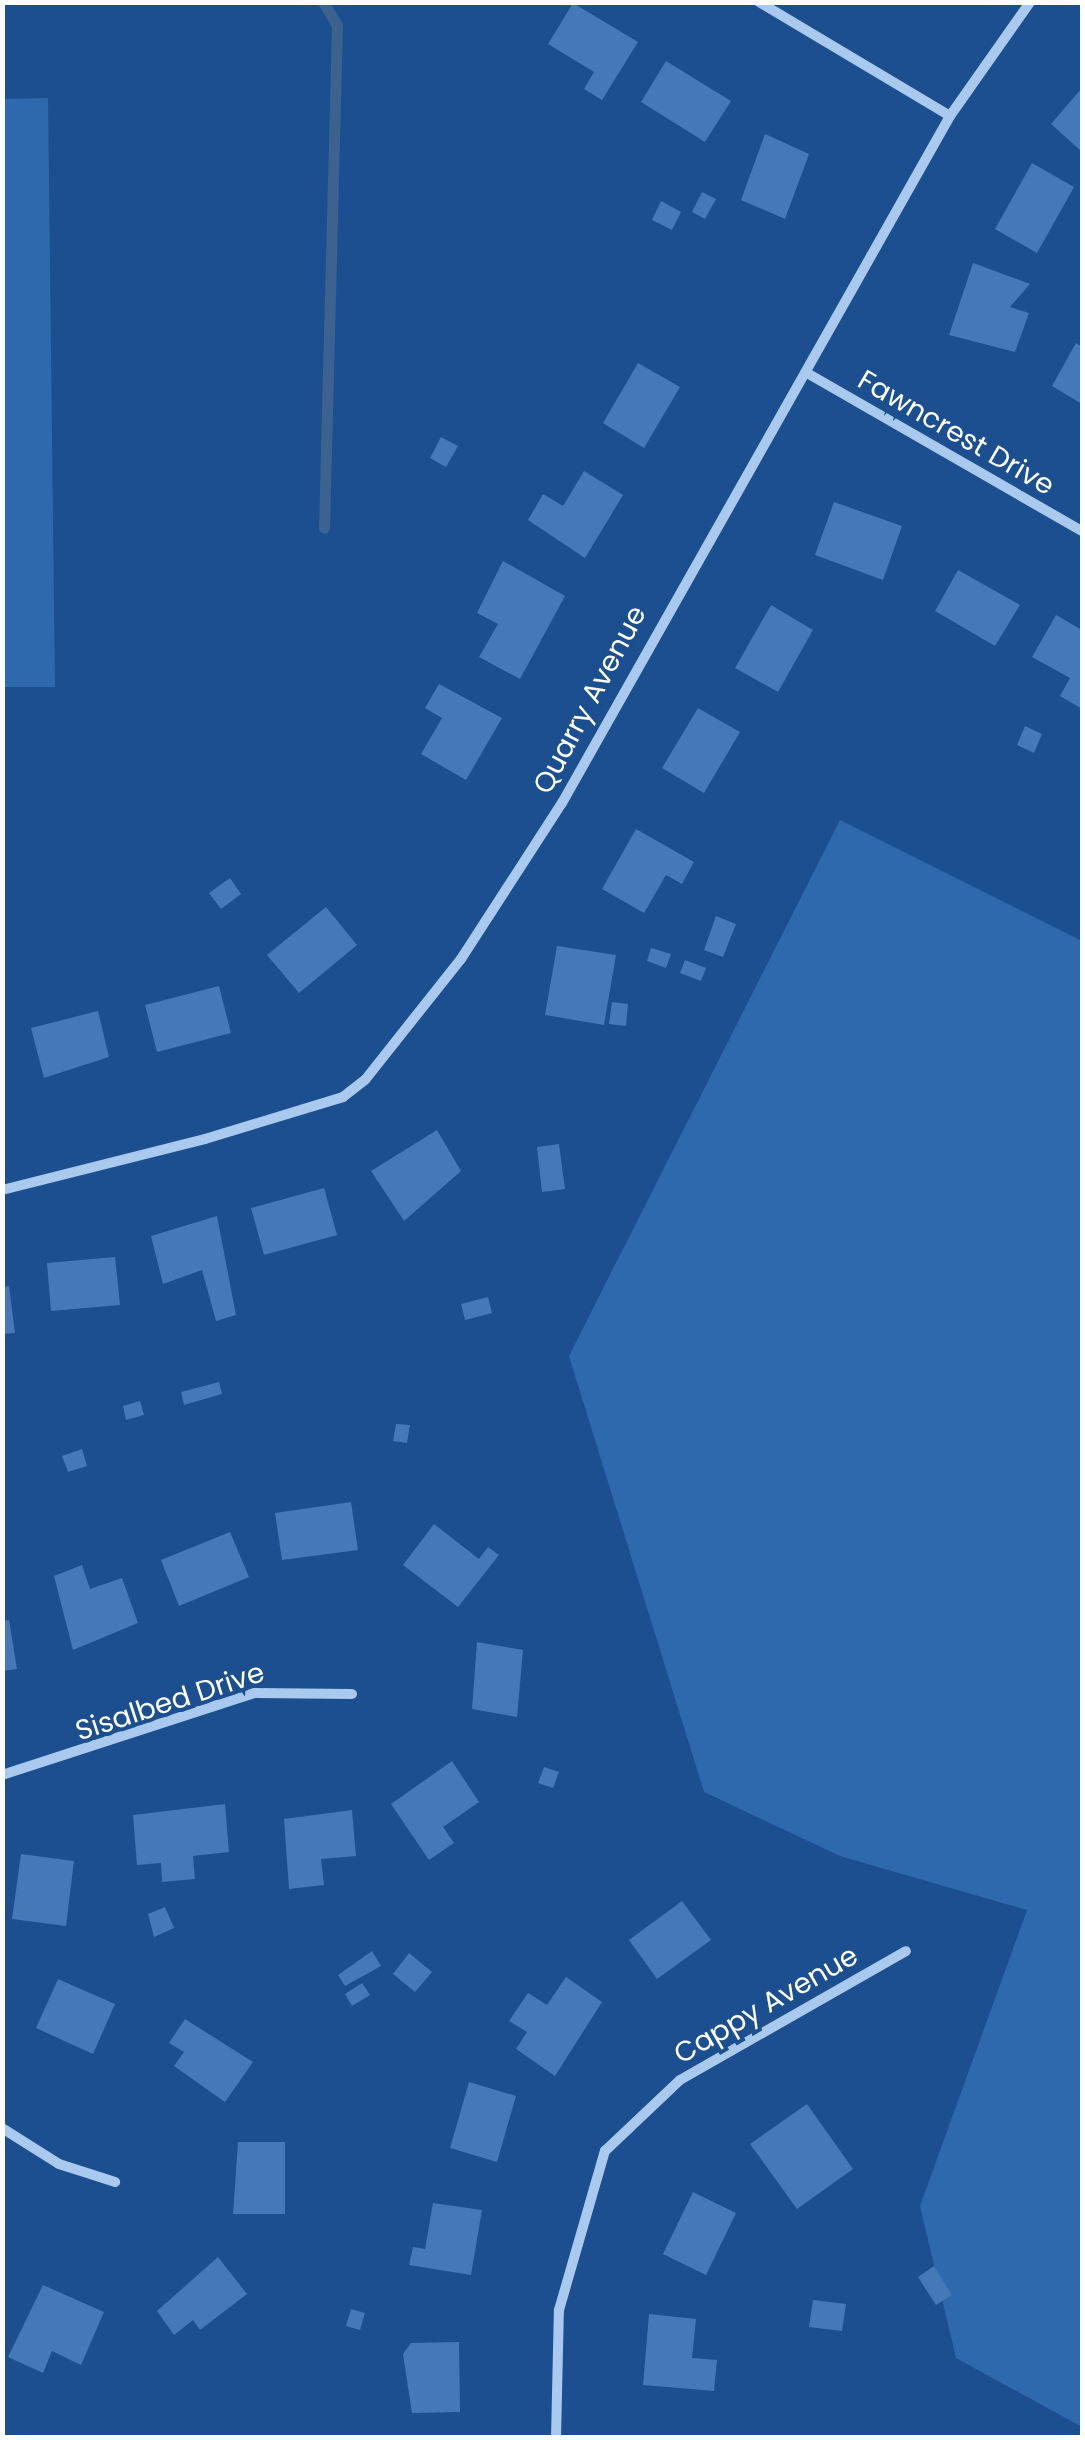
<!DOCTYPE html>
<style>
body{margin:0}
#map{position:relative;width:1085px;height:2440px;overflow:hidden;background:#1b4f8f;font-family:Poppins,sans-serif}
div>[style]{position:absolute}
[style*='--x']{left:calc(var(--x)*1px);top:calc(var(--y)*1px);width:calc(var(--w)*1px);rotate:calc(var(--a)*1deg)}
.green>*{inset:0;background:#2e69ad}
.stream>*{height:11px;margin:-5.5px;padding:0 5.5px;transform-origin:5.5px;border-radius:5.5px;background:#3c6290}
.building>*{inset:0;background:#4478b7}
.street>*{height:10px;margin:-5px;padding:0 5px;transform-origin:5px;border-radius:5px;background:#a9c9ee}
span{translate:-50% -50%;white-space:nowrap;text-align:center;line-height:1.15;-webkit-text-stroke:8px #1b4f8f;paint-order:stroke}
.street-label{font-size:28px;color:#fff}
.frame{position:absolute;inset:0;border:5px solid #fff;pointer-events:none}
</style>
<div id="map">
<div class="green">
<i style="clip-path:polygon(48px 98px,55px 687px,3px 687px,3px 99px)"></i>
<i style="clip-path:polygon(840px 820px,1082px 941px,1082px 2427px,956px 2358px,920px 2206px,1027px 1910px,840px 1856px,704px 1792px,569px 1356px)"></i>
</div>
<div class="stream">
<i style="--x:323;--y:2;--w:27;--a:59"></i>
<i style="--x:337;--y:25;--w:503;--a:91.48"></i>
</div>
<div class="building">
<i style="clip-path:polygon(573px 3px,638px 42px,602px 100px,584px 89px,594px 72px,548px 44px)"></i>
<i style="clip-path:polygon(666px 61px,731px 101px,705px 142px,641px 102px)"></i>
<i style="clip-path:polygon(1082px 88px,1082px 152px,1051px 124px)"></i>
<i style="clip-path:polygon(765px 134px,809px 154px,785px 219px,741px 200px)"></i>
<i style="clip-path:polygon(1032px 163px,1074px 187px,1037px 253px,995px 229px)"></i>
<i style="clip-path:polygon(702px 192px,716px 199px,705px 219px,692px 212px)"></i>
<i style="clip-path:polygon(661px 201px,681px 212px,672px 230px,652px 220px)"></i>
<i style="clip-path:polygon(973px 263px,1030px 284px,1010px 307px,1029px 313px,1015px 352px,949px 335px)"></i>
<i style="clip-path:polygon(1076px 343px,1082px 347px,1082px 404px,1052px 386px)"></i>
<i style="clip-path:polygon(638px 363px,680px 387px,644px 448px,603px 423px)"></i>
<i style="clip-path:polygon(441px 437px,458px 446px,446px 467px,430px 458px)"></i>
<i style="clip-path:polygon(584px 471px,623px 495px,585px 558px,528px 520px,543px 494px,563px 506px)"></i>
<i style="clip-path:polygon(834px 502px,902px 526px,883px 580px,815px 555px)"></i>
<i style="clip-path:polygon(503px 561px,565px 596px,520px 679px,479px 657px,498px 624px,477px 613px)"></i>
<i style="clip-path:polygon(958px 570px,1020px 605px,995px 646px,935px 611px)"></i>
<i style="clip-path:polygon(771px 605px,813px 630px,778px 692px,735px 668px)"></i>
<i style="clip-path:polygon(1056px 615px,1082px 630px,1082px 709px,1060px 696px,1070px 678px,1032px 657px)"></i>
<i style="clip-path:polygon(439px 684px,502px 718px,466px 780px,421px 754px,442px 718px,425px 708px)"></i>
<i style="clip-path:polygon(698px 708px,740px 732px,704px 793px,662px 768px)"></i>
<i style="clip-path:polygon(1025px 726px,1042px 734px,1034px 753px,1017px 745px)"></i>
<i style="clip-path:polygon(636px 829px,694px 862px,682px 884px,666px 875px,644px 913px,602px 889px)"></i>
<i style="clip-path:polygon(230px 878px,241px 894px,221px 909px,209px 893px)"></i>
<i style="clip-path:polygon(326px 907px,357px 945px,299px 993px,267px 955px)"></i>
<i style="clip-path:polygon(716px 916px,736px 924px,723px 957px,704px 950px)"></i>
<i style="clip-path:polygon(557px 946px,616px 955px,604px 1025px,545px 1015px)"></i>
<i style="clip-path:polygon(651px 948px,671px 954px,666px 968px,647px 961px)"></i>
<i style="clip-path:polygon(685px 960px,706px 968px,701px 981px,680px 973px)"></i>
<i style="clip-path:polygon(219px 986px,231px 1033px,157px 1052px,145px 1005px)"></i>
<i style="clip-path:polygon(612px 1002px,628px 1004px,626px 1026px,609px 1024px)"></i>
<i style="clip-path:polygon(98px 1011px,109px 1057px,44px 1078px,31px 1028px)"></i>
<i style="clip-path:polygon(437px 1130px,461px 1171px,404px 1221px,371px 1171px)"></i>
<i style="clip-path:polygon(559px 1144px,565px 1189px,542px 1192px,537px 1147px)"></i>
<i style="clip-path:polygon(324px 1188px,337px 1235px,264px 1255px,251px 1208px)"></i>
<i style="clip-path:polygon(217px 1216px,236px 1315px,216px 1321px,202px 1270px,163px 1284px,151px 1236px)"></i>
<i style="clip-path:polygon(115px 1257px,120px 1305px,51px 1311px,47px 1263px)"></i>
<i style="clip-path:polygon(9px 1286px,15px 1333px,2px 1334px,2px 1287px)"></i>
<i style="clip-path:polygon(488px 1297px,492px 1313px,465px 1320px,461px 1304px)"></i>
<i style="clip-path:polygon(219px 1382px,222px 1394px,184px 1405px,181px 1392px)"></i>
<i style="clip-path:polygon(140px 1401px,144px 1415px,126px 1420px,123px 1406px)"></i>
<i style="clip-path:polygon(396px 1424px,410px 1425px,407px 1443px,393px 1441px)"></i>
<i style="clip-path:polygon(82px 1449px,87px 1466px,68px 1472px,62px 1456px)"></i>
<i style="clip-path:polygon(351px 1502px,358px 1550px,282px 1560px,275px 1513px)"></i>
<i style="clip-path:polygon(434px 1524px,479px 1559px,488px 1547px,499px 1555px,458px 1607px,403px 1565px)"></i>
<i style="clip-path:polygon(230px 1532px,249px 1577px,179px 1606px,161px 1560px)"></i>
<i style="clip-path:polygon(82px 1565px,90px 1589px,122px 1578px,138px 1623px,73px 1650px,54px 1576px)"></i>
<i style="clip-path:polygon(9px 1620px,17px 1669px,2px 1671px,2px 1621px)"></i>
<i style="clip-path:polygon(477px 1642px,523px 1650px,517px 1717px,472px 1709px)"></i>
<i style="clip-path:polygon(452px 1761px,479px 1802px,443px 1827px,454px 1843px,429px 1860px,391px 1804px)"></i>
<i style="clip-path:polygon(544px 1767px,559px 1772px,553px 1788px,538px 1783px)"></i>
<i style="clip-path:polygon(225px 1804px,229px 1852px,193px 1856px,195px 1879px,162px 1882px,161px 1863px,137px 1865px,133px 1815px)"></i>
<i style="clip-path:polygon(352px 1810px,356px 1856px,321px 1859px,324px 1885px,289px 1889px,284px 1819px)"></i>
<i style="clip-path:polygon(21px 1854px,74px 1861px,66px 1926px,12px 1919px)"></i>
<i style="clip-path:polygon(682px 1901px,711px 1940px,657px 1979px,629px 1940px)"></i>
<i style="clip-path:polygon(165px 1907px,174px 1928px,154px 1937px,148px 1914px)"></i>
<i style="clip-path:polygon(372px 1951px,381px 1966px,345px 1986px,338px 1975px)"></i>
<i style="clip-path:polygon(409px 1953px,432px 1972px,415px 1992px,393px 1974px)"></i>
<i style="clip-path:polygon(566px 1977px,602px 2002px,555px 2076px,516px 2049px,527px 2032px,509px 2021px,528px 1993px,547px 2005px)"></i>
<i style="clip-path:polygon(58px 1979px,115px 2004px,93px 2054px,36px 2028px)"></i>
<i style="clip-path:polygon(362px 1983px,370px 1995px,352px 2006px,345px 1994px)"></i>
<i style="clip-path:polygon(185px 2019px,253px 2062px,225px 2102px,174px 2066px,184px 2052px,169px 2043px)"></i>
<i style="clip-path:polygon(469px 2082px,516px 2096px,497px 2162px,450px 2148px)"></i>
<i style="clip-path:polygon(807px 2104px,853px 2169px,797px 2209px,750px 2144px)"></i>
<i style="clip-path:polygon(238px 2142px,285px 2142px,285px 2214px,233px 2214px)"></i>
<i style="clip-path:polygon(693px 2192px,736px 2213px,706px 2275px,663px 2254px)"></i>
<i style="clip-path:polygon(433px 2203px,482px 2210px,471px 2275px,409px 2265px,413px 2247px,425px 2249px)"></i>
<i style="clip-path:polygon(218px 2257px,247px 2294px,200px 2330px,193px 2320px,174px 2335px,157px 2311px)"></i>
<i style="clip-path:polygon(934px 2266px,952px 2295px,936px 2305px,918px 2277px)"></i>
<i style="clip-path:polygon(43px 2285px,104px 2312px,81px 2365px,52px 2351px,43px 2373px,8px 2357px)"></i>
<i style="clip-path:polygon(813px 2300px,846px 2304px,842px 2331px,809px 2327px)"></i>
<i style="clip-path:polygon(351px 2309px,365px 2313px,360px 2330px,346px 2326px)"></i>
<i style="clip-path:polygon(649px 2314px,696px 2319px,692px 2358px,717px 2360px,714px 2391px,643px 2385px)"></i>
<i style="clip-path:polygon(459px 2342px,460px 2412px,412px 2413px,403px 2354px,411px 2343px)"></i>
</div>
<div class="street">
<i style="--x:759;--y:2;--w:222;--a:30.8"></i>
<i style="--x:807;--y:373;--w:317;--a:29.9"></i>
<i style="--x:2;--y:1190;--w:209;--a:-14.1"></i>
<i style="--x:205;--y:1139;--w:144;--a:-16.9"></i>
<i style="--x:343;--y:1097;--w:28;--a:-38"></i>
<i style="--x:365;--y:1080;--w:154;--a:-51.6"></i>
<i style="--x:461;--y:959;--w:186;--a:-57.1"></i>
<i style="--x:562;--y:803;--w:789;--a:-60.54"></i>
<i style="--x:950;--y:116;--w:139;--a:-54.9"></i>
<i style="--x:2;--y:1775;--w:266;--a:-18"></i>
<i style="--x:255;--y:1693;--w:97;--a:0.6"></i>
<i style="--x:2;--y:2128;--w:67;--a:32.3"></i>
<i style="--x:59;--y:2164;--w:59;--a:17.8"></i>
<i style="--x:556;--y:2438;--w:128;--a:-88.7"></i>
<i style="--x:559;--y:2310;--w:166;--a:-73.9"></i>
<i style="--x:605;--y:2151;--w:103;--a:-43.4"></i>
<i style="--x:680;--y:2080;--w:260;--a:-29.7"></i>
</div>
<div class="street-label">
<span style="left:956px;top:433px;rotate:30deg">Fawncrest Drive</span>
<span style="left:590px;top:700px;rotate:-62deg">Quarry Avenue</span>
<span style="left:170px;top:1702px;rotate:-18deg">Sisalbed Drive</span>
<span style="left:766px;top:2005px;rotate:-30deg">Cappy Avenue</span>
</div>
<div class="frame"></div>
</div>
